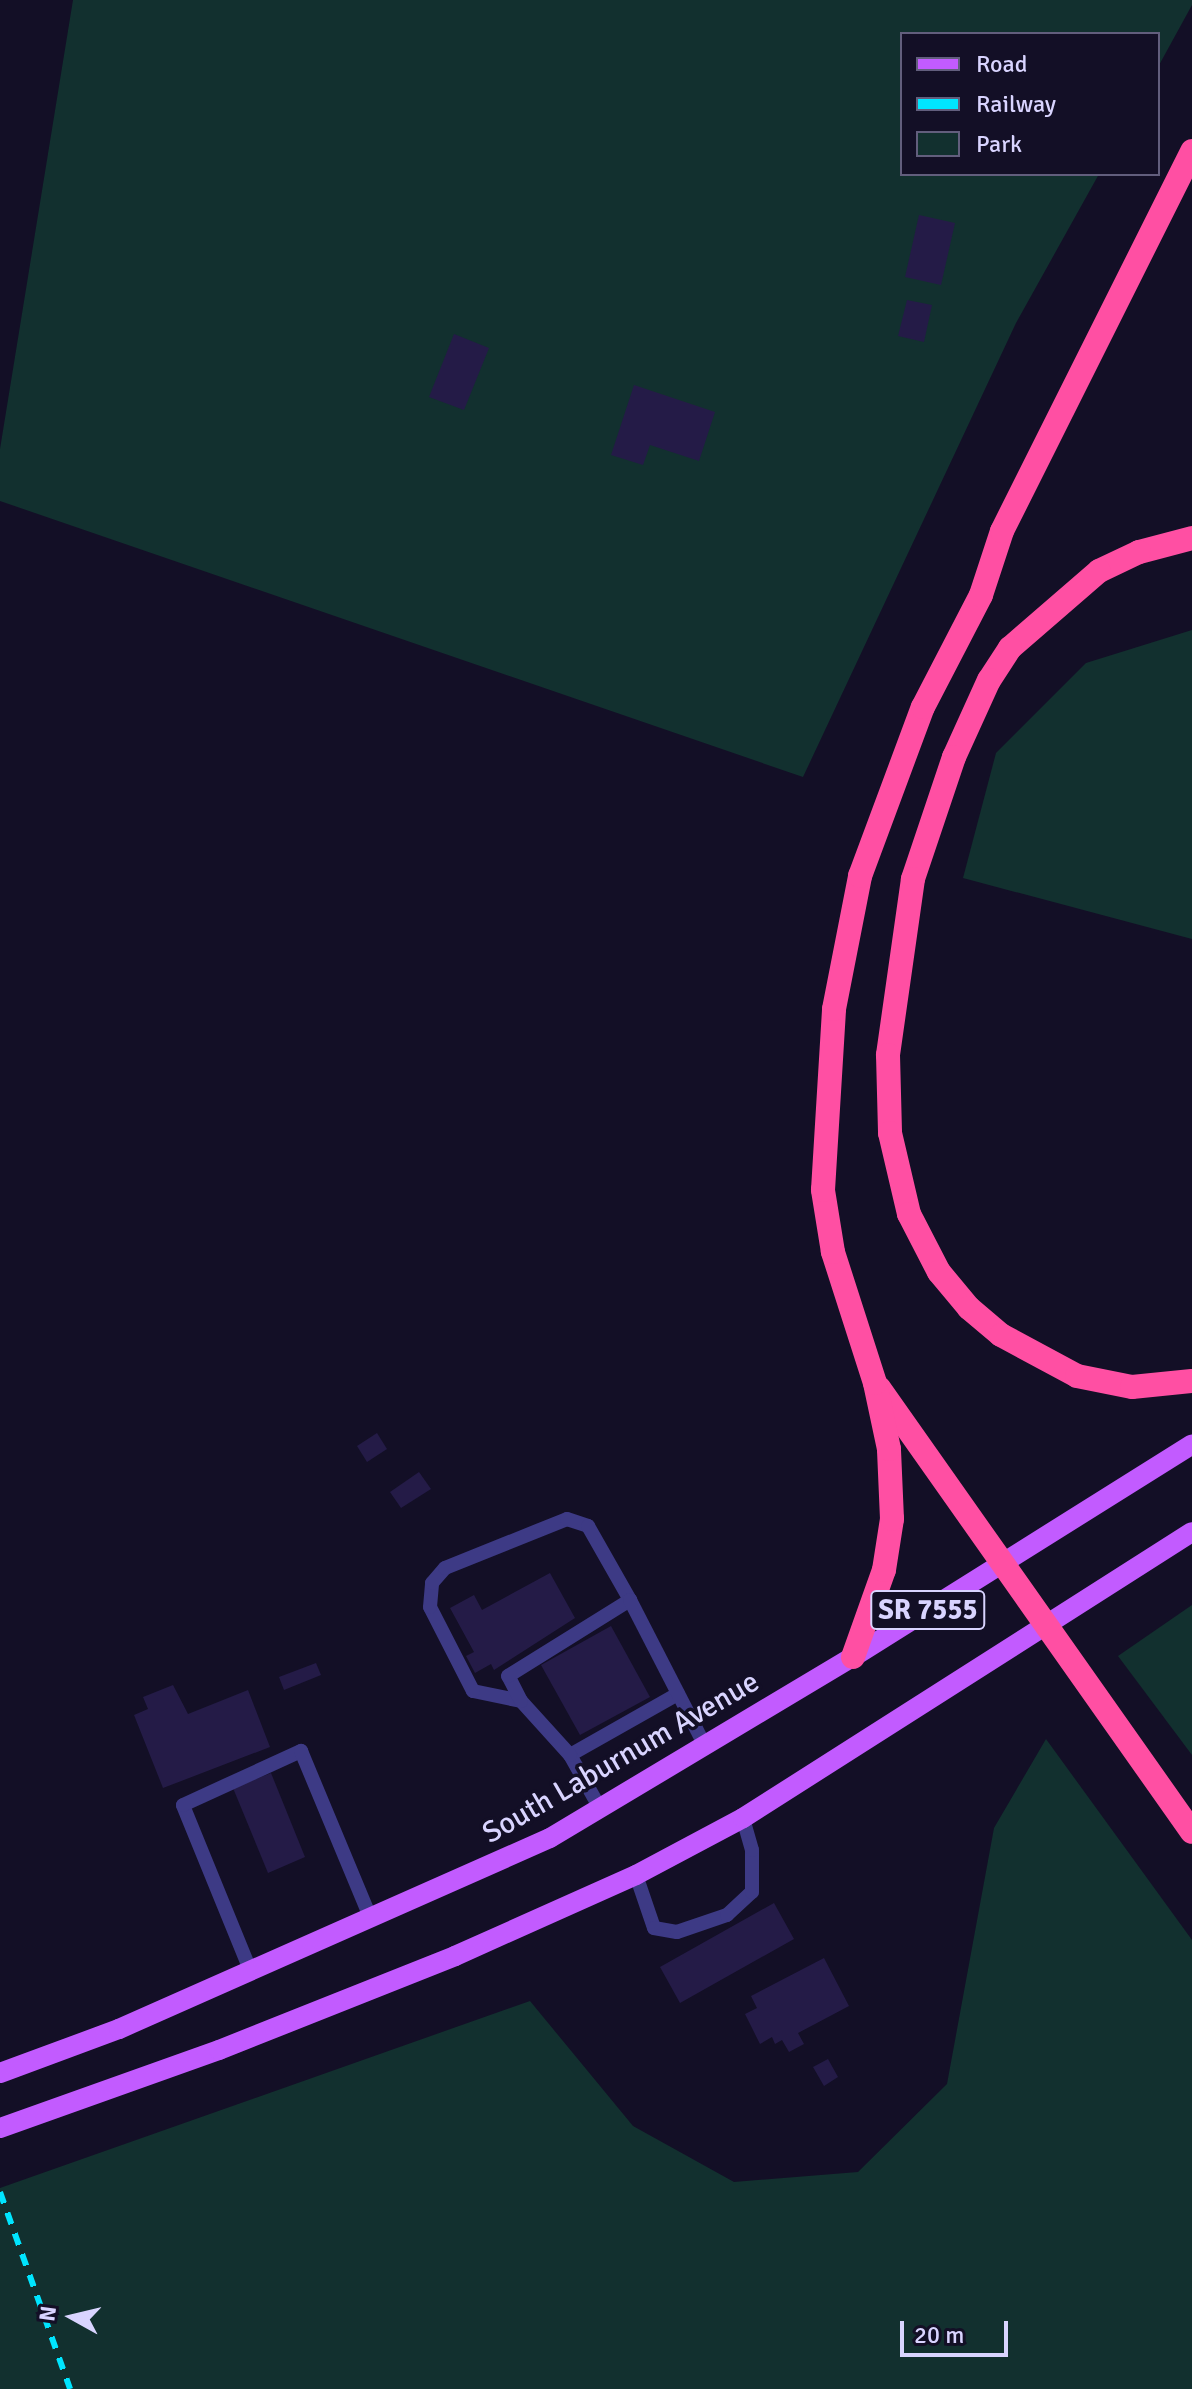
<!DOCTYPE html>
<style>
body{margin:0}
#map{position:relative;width:1192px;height:2389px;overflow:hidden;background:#130f26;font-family:Signika,sans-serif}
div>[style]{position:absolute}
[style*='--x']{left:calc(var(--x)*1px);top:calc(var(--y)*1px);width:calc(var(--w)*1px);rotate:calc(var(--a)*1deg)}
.green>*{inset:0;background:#12302f}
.building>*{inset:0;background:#241b47}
.lane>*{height:14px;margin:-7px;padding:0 7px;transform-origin:7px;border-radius:7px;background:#3d3a85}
.primary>*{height:20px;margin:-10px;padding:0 10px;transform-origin:10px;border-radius:10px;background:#c25bff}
.highway>*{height:24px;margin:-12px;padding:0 12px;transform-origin:12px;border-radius:12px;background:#ff4fa3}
.rail>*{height:6px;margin-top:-3px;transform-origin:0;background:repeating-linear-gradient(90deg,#00e5ff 0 12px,transparent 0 22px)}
span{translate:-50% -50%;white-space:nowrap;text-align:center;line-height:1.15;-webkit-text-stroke:7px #130f26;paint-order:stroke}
.shield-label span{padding:2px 6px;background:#130f26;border:2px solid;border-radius:6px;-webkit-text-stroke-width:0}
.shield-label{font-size:28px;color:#d9d4ff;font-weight:700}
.street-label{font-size:30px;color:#d9d4ff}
.legend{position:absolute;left:900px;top:32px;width:260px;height:144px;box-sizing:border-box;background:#130f26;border:2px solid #625e7d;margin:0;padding:10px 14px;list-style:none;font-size:24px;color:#d9d4ff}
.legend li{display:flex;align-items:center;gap:16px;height:40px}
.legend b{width:40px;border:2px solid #625e7d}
.north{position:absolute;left:32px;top:2277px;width:80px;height:80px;-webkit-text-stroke:6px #130f26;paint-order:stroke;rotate:278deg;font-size:22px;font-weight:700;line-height:32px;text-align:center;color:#d9d4ff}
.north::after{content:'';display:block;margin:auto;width:28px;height:36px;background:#d9d4ff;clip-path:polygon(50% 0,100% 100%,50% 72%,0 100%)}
.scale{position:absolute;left:900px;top:2321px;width:108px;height:36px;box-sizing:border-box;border:4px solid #d9d4ff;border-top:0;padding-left:10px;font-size:24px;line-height:28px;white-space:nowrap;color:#d9d4ff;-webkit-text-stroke:6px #130f26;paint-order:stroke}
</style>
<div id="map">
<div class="green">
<i style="clip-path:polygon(73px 0,1192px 0,1192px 5px,1158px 67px,1158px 34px,902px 34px,902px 174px,1099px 174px,1016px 323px,803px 777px,0 501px,0 449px)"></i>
<i style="clip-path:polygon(1192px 630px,1192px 939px,963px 878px,996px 753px,1086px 663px)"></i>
<i style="clip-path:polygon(1192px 1605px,1192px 1755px,1118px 1656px)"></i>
<i style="clip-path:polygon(1046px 1739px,1192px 1940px,1192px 2389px,0 2389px,0 2188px,530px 2001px,633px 2126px,734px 2182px,858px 2172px,947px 2084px,994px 1828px)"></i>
</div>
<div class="building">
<i style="clip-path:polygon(919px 215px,955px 223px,941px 285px,905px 277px)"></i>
<i style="clip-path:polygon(907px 300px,932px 305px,924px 342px,898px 336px)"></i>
<i style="clip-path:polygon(454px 334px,489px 348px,464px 410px,429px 397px)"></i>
<i style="clip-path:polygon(634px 385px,715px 412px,699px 461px,650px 445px,643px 465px,611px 455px)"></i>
<i style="clip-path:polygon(377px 1433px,387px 1449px,367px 1462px,357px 1446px)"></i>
<i style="clip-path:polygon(419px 1472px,431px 1489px,401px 1508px,390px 1492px)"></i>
<i style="clip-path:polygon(550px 1573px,575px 1618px,494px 1670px,491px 1664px,475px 1673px,466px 1656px,474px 1652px,450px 1608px,474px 1595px,482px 1610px)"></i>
<i style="clip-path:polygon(611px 1626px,650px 1697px,580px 1735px,541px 1665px)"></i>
<i style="clip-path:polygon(316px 1663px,321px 1675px,284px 1690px,279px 1677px)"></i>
<i style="clip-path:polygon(173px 1685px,188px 1714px,248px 1690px,270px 1747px,163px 1788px,134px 1715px,148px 1709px,143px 1697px)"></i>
<i style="clip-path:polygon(271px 1773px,305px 1857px,268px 1873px,233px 1788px)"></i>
<i style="clip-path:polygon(774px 1903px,794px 1939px,680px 2003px,660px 1967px)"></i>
<i style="clip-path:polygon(824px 1958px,849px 2006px,798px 2033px,804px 2044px,789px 2052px,782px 2040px,775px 2044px,772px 2037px,760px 2044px,745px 2014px,757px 2008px,751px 1996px)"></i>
<i style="clip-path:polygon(828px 2059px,838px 2077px,824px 2086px,813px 2067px)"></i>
</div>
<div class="lane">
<i style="--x:521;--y:1701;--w:49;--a:-168.2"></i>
<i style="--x:473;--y:1691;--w:94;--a:-117.1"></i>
<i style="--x:430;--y:1607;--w:24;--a:-85"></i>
<i style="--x:432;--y:1583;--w:20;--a:-49"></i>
<i style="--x:445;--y:1568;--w:131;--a:-21.9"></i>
<i style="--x:567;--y:1519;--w:22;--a:18"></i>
<i style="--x:588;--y:1526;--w:85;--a:60.4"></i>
<i style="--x:570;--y:1755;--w:124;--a:-29.5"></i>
<i style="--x:601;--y:1810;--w:63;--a:-119.4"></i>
<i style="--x:570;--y:1755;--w:73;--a:-132.2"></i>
<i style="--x:521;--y:1701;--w:28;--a:-117"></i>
<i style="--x:508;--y:1676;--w:144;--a:-31.9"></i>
<i style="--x:630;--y:1600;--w:166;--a:62.8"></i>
<i style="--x:636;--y:1875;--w:56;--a:71.2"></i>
<i style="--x:654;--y:1928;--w:23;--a:10"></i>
<i style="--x:677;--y:1932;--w:53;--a:-18.8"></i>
<i style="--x:727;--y:1915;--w:34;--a:-43"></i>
<i style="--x:752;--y:1892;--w:42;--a:-90"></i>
<i style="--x:752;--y:1850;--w:33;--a:-106"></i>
<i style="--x:251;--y:1972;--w:180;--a:-112.2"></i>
<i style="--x:183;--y:1805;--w:130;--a:-24.6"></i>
<i style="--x:301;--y:1751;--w:182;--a:67.4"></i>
</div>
<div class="primary">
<i style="--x:0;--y:2073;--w:127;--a:-20.3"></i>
<i style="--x:119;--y:2029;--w:471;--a:-23.9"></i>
<i style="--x:550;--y:1838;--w:353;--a:-30.9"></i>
<i style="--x:853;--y:1657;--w:400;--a:-32.1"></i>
<i style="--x:0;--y:2128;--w:232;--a:-19.6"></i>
<i style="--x:219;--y:2050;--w:254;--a:-21.7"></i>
<i style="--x:455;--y:1956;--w:198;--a:-24.1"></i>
<i style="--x:636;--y:1875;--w:121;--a:-28"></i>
<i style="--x:743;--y:1818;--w:532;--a:-32.5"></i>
</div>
<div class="highway">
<i style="--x:1192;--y:538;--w:55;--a:165.2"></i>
<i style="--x:1139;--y:552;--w:44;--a:154.6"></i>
<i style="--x:1099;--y:571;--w:118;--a:139.1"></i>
<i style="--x:1010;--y:648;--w:38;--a:123"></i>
<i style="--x:989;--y:680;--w:85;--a:114.4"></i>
<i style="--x:954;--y:757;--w:129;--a:108.6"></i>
<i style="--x:913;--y:879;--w:178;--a:98.1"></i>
<i style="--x:888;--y:1055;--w:78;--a:88.5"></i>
<i style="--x:890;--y:1133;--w:83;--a:76.8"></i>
<i style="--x:909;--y:1214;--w:65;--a:62.7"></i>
<i style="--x:939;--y:1272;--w:47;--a:50.2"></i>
<i style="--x:969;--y:1308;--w:42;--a:40.2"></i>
<i style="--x:1001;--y:1335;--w:86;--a:28.3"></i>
<i style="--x:1077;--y:1376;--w:56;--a:11.3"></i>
<i style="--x:1132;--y:1387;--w:60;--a:-5.7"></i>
<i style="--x:879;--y:1388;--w:543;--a:54.82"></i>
<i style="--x:853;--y:1657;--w:92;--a:-70.4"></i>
<i style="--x:884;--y:1570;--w:52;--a:-81.1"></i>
<i style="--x:892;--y:1519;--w:70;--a:-92.5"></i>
<i style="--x:889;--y:1449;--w:67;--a:-102"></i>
<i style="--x:875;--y:1383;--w:138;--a:-107.8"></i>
<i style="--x:833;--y:1252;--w:63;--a:-99.2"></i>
<i style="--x:823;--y:1190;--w:181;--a:-86.5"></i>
<i style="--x:834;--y:1009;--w:136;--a:-78.9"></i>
<i style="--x:860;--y:876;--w:180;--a:-69.6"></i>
<i style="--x:923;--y:707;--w:126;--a:-62.6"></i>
<i style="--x:981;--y:595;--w:67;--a:-71.8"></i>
<i style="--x:1002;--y:531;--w:425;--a:-63.4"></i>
</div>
<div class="rail">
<i style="--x:0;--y:2192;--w:209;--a:70.4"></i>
</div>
<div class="shield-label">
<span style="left:928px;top:1610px">SR 7555</span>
</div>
<div class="street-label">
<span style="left:621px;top:1758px;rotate:-30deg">South Laburnum Avenue</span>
</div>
<ul class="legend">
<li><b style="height:10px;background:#c25bff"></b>Road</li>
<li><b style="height:10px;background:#00e5ff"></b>Railway</li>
<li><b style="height:22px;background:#12302f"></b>Park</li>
</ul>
<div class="north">N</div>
<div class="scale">20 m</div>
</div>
